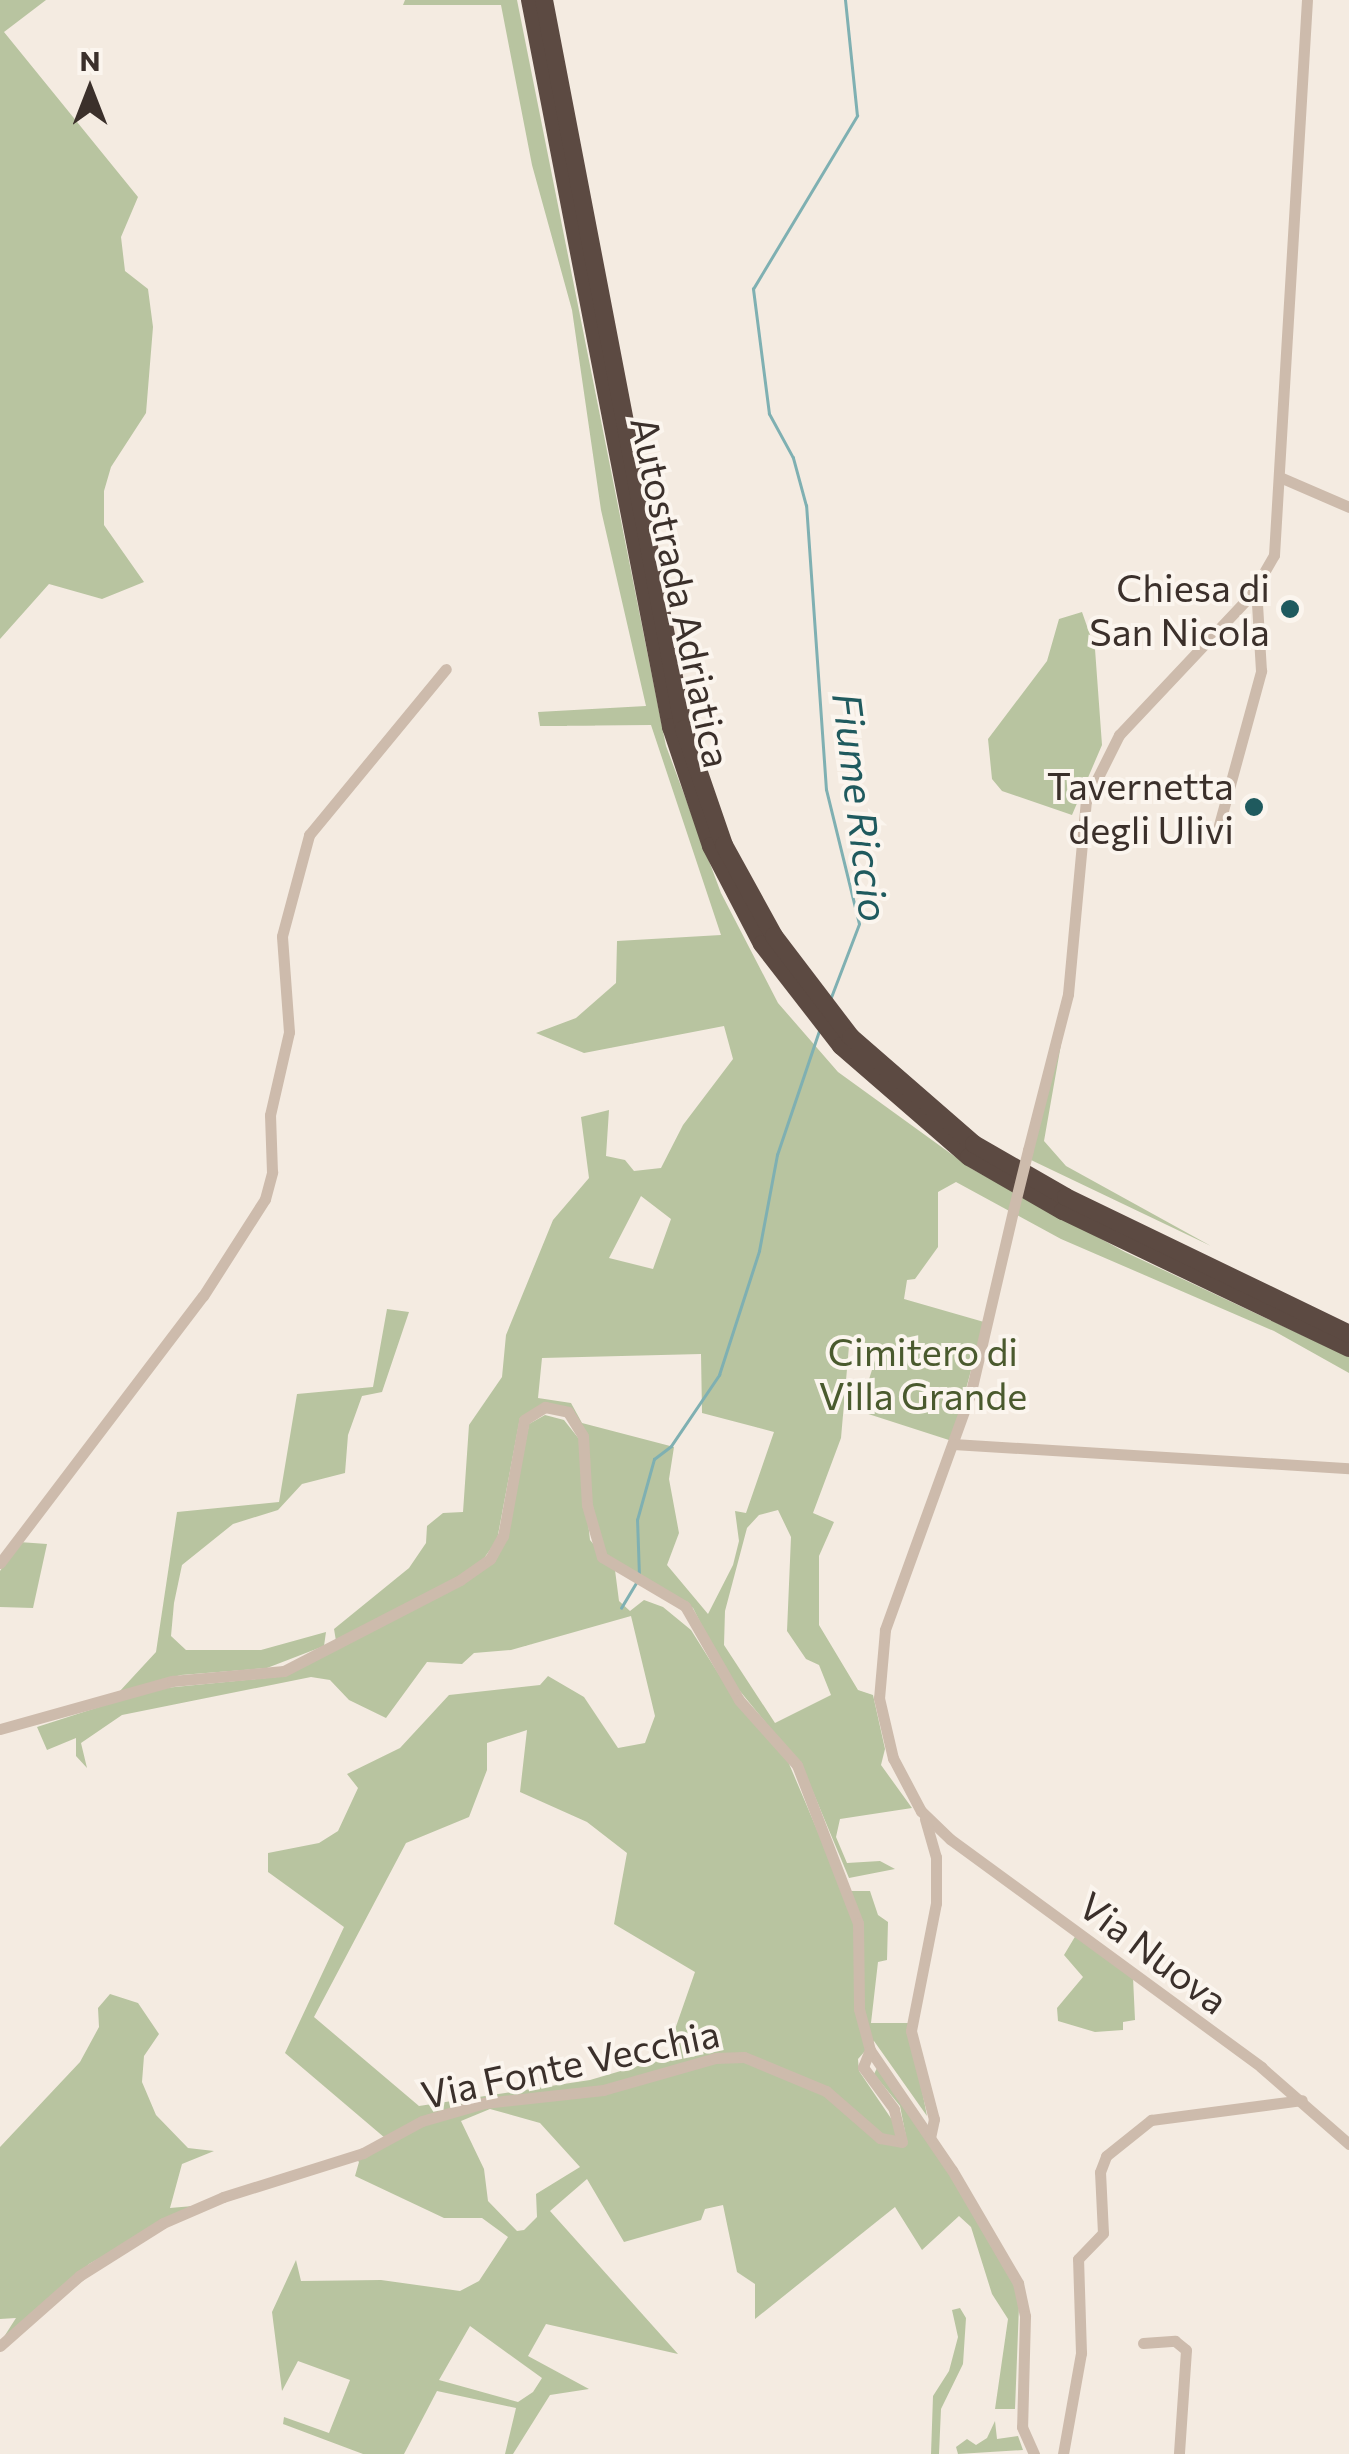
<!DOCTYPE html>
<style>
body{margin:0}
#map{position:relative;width:1349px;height:2454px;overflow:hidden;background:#f4ebe1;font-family:Commissioner,sans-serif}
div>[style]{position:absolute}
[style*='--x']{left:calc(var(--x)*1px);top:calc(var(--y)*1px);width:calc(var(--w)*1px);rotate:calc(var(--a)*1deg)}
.green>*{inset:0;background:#b8c4a0}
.stream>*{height:2.5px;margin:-1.25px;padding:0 1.25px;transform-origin:1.25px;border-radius:1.25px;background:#7fb0b2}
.minor>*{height:11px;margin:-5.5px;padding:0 5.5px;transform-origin:5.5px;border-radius:5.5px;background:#cdbbac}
.highway>*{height:18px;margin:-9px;padding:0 9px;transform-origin:9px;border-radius:9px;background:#5c4a42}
.minor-bridge>*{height:11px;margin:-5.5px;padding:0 5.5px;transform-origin:5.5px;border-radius:5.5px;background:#cdbbac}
.dots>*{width:28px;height:28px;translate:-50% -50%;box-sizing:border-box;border:5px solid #fbf5ee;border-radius:50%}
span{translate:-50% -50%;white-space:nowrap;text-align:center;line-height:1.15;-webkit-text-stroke:8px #fbf5ee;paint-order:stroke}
.poi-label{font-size:38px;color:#3b302b}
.right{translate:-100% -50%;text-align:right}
.street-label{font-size:38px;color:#3b302b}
.park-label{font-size:38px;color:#4a5a2e}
.water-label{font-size:40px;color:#1f5a5e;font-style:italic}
.north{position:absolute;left:40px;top:40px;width:100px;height:100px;-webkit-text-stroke:8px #fbf5ee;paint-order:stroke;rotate:0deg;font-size:28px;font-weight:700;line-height:40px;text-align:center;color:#3b302b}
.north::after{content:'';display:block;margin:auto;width:35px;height:45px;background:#3b302b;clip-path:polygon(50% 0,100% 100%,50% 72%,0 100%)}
</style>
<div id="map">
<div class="green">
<i style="clip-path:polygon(0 0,46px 0,4px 32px,138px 197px,121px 237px,125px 271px,148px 289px,153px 327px,146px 413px,111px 467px,104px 491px,104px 525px,144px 582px,102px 599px,49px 584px,0 639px)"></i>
<i style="clip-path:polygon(evenodd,405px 0,517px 0,666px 746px,721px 893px,778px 1003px,838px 1072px,972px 1169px,1125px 1252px,1349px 1357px,1349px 1373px,1274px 1331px,1061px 1239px,956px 1182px,938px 1192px,938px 1247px,915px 1279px,907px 1280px,904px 1299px,984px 1322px,952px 1441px,859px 1411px,877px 1354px,849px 1346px,841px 1438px,813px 1513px,834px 1522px,819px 1556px,819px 1625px,858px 1690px,873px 1695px,885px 1749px,881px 1765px,912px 1808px,840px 1819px,836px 1837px,847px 1863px,880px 1861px,895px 1869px,849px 1878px,803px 1768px,726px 1674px,693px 1608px,606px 1555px,589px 1498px,586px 1435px,570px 1409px,545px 1404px,520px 1418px,497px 1540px,477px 1568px,336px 1641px,334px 1629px,409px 1568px,426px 1543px,427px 1526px,443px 1513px,463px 1512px,469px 1425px,502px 1377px,506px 1335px,553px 1220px,589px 1178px,581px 1117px,609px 1110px,606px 1156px,625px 1160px,634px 1171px,661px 1168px,683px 1125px,733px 1059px,724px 1026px,584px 1053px,536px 1033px,576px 1018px,616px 983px,617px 941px,721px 935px,651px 725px,540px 726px,538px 712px,646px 706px,601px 510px,572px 310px,532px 165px,501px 5px,403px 5px,405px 0,641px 1196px,671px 1219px,653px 1269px,609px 1258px,641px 1196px,405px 0,701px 1354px,702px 1413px,774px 1432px,746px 1513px,735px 1511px,739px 1541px,733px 1565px,708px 1614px,667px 1565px,679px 1533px,669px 1479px,674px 1447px,582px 1423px,571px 1403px,538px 1398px,542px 1358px,701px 1354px,405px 0,778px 1510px,791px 1537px,787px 1631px,806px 1659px,819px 1665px,831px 1695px,775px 1723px,724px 1645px,725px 1611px,747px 1528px,759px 1515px,778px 1510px)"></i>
<i style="clip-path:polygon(1082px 612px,1095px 649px,1102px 745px,1072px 815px,1002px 791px,992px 779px,988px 739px,1047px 661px,1059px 619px)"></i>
<i style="clip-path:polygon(1066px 1016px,1044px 1141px,1066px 1166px,1211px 1246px,1031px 1160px)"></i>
<i style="clip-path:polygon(387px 1309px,409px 1312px,382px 1392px,362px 1396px,348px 1435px,345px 1473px,302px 1484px,278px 1510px,233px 1524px,182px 1565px,174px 1603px,171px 1636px,186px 1650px,261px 1650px,326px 1632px,324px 1646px,267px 1668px,181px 1675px,119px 1692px,156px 1652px,177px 1512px,279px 1502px,297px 1394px,373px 1387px)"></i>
<i style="clip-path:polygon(evenodd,545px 1415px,564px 1420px,579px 1439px,590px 1540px,615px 1570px,619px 1601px,630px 1611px,644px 1600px,663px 1607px,691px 1630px,740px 1708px,787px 1759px,843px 1891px,870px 1891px,878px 1915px,888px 1922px,887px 1960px,878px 1962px,871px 2023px,909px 2023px,927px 2116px,874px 2041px,858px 2059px,859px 2071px,907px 2142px,900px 2106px,874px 2074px,877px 2068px,950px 2171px,1013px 2281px,1019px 2306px,1015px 2409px,995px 2409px,1008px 2319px,992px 2294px,971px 2227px,959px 2216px,922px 2250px,895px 2207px,755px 2319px,755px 2284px,737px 2272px,723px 2205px,705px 2209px,701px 2220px,624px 2242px,587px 2179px,550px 2211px,678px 2354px,546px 2324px,528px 2356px,589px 2389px,550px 2395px,513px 2454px,505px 2454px,516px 2408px,437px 2391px,404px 2454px,363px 2454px,283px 2424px,284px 2417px,329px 2433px,350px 2380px,298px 2361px,282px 2391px,272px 2312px,296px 2260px,301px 2281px,381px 2280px,460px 2291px,479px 2281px,508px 2237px,482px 2218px,444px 2218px,355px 2176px,359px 2162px,352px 2154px,385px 2138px,285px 2053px,344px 1927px,268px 1872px,268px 1853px,319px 1843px,338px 1831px,358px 1788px,347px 1774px,400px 1748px,449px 1695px,540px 1685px,548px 1676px,584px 1697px,618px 1748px,645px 1743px,655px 1716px,631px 1616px,511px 1650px,474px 1653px,462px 1664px,427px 1662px,386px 1718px,349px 1700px,330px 1680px,311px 1677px,122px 1715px,81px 1743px,87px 1768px,76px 1756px,76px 1738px,47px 1750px,37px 1727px,155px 1689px,277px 1677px,497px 1558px,508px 1534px,529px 1424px,545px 1415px,527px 1730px,520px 1792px,587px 1822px,627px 1853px,614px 1924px,695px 1972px,665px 2058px,590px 2080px,419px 2106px,314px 2017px,406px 1843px,469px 1817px,487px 1770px,487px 1743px,527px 1730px,545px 1415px,490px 2109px,540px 2123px,580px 2167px,536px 2194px,537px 2217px,524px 2230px,517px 2231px,488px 2201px,484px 2169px,461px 2121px,490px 2109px,545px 1415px,470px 2326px,542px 2378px,533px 2392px,518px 2402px,439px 2380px,470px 2326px)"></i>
<i style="clip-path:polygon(19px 1542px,47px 1544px,33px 1608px,0 1607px,0 1571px)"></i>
<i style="clip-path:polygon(1076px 1935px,1133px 1977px,1135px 2020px,1123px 2022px,1123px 2030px,1095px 2032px,1058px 2021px,1057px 2008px,1083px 1977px,1064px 1955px)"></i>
<i style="clip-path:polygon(110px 1994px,138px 2003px,159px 2034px,144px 2056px,142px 2082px,156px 2115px,188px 2148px,214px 2151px,182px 2164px,170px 2208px,193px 2206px,89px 2264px,0 2343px,16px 2318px,0 2319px,0 2147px,80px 2062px,99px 2027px,98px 2008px)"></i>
<i style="clip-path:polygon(960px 2308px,966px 2318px,963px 2364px,941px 2409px,939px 2454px,931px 2454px,933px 2396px,949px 2371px,958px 2337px,952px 2310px)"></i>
<i style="clip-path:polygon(995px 2421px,997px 2439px,1018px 2436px,1023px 2450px,958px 2454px,956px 2447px,967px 2439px,976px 2445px,987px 2438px)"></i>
</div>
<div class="stream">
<i style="--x:830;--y:1000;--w:81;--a:-69.1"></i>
<i style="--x:859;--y:924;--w:138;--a:-103.8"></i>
<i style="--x:826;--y:790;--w:285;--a:-94"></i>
<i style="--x:806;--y:506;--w:50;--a:-105.2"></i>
<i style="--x:793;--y:458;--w:50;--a:-118.6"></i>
<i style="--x:769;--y:414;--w:126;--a:-97.3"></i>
<i style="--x:753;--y:289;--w:202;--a:-59"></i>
<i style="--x:857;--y:116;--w:117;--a:-95.9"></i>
<i style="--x:639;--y:1576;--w:56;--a:-92"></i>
<i style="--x:637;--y:1520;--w:63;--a:-74.4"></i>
<i style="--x:654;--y:1459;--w:21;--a:-37"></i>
<i style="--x:671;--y:1446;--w:86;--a:-55.9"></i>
<i style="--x:719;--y:1375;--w:130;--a:-72.1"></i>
<i style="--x:759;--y:1251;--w:98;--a:-79.4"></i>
<i style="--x:777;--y:1155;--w:131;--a:-71.3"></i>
<i style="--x:621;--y:1608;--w:29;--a:-59"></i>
</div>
<div class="minor">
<i style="--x:1282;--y:478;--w:73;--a:23.4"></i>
<i style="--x:1219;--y:825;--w:160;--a:-74.7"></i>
<i style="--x:1261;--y:671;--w:83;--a:-93.4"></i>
<i style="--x:1028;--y:1150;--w:161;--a:-75.6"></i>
<i style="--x:1068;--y:994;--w:194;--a:-84.7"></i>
<i style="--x:1086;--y:801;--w:74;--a:-63.4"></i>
<i style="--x:1119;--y:735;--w:192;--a:-46.7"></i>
<i style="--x:1251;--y:595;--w:46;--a:-60.1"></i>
<i style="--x:1274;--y:555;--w:556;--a:-86.6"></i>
<i style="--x:1013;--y:1211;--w:186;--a:103.1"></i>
<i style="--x:971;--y:1392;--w:253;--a:109.9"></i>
<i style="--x:885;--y:1630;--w:68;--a:95"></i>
<i style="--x:879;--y:1698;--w:62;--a:76.9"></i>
<i style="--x:893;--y:1758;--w:60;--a:62.2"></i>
<i style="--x:921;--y:1811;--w:40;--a:44"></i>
<i style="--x:950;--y:1839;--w:386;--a:36.2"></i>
<i style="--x:1261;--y:2067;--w:117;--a:41.2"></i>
<i style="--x:953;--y:1444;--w:397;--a:3.5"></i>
<i style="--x:0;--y:1563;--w:335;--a:-52.8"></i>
<i style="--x:203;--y:1296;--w:115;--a:-57.4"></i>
<i style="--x:265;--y:1199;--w:28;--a:-75"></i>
<i style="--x:272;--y:1172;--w:57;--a:-92"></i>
<i style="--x:270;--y:1115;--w:85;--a:-77.1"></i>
<i style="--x:289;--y:1032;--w:96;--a:-94.2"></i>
<i style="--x:282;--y:936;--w:105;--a:-75"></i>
<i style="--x:309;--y:835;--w:215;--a:-50.5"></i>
<i style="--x:0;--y:1729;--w:179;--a:-15.6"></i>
<i style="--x:172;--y:1681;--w:112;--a:-5.1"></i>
<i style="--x:284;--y:1671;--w:198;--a:-27.3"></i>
<i style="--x:460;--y:1580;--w:37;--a:-35"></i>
<i style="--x:490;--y:1559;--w:26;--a:-61"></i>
<i style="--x:503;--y:1536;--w:118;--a:-79.7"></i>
<i style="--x:524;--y:1420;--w:25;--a:-32"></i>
<i style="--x:545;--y:1407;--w:24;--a:12"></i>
<i style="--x:568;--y:1412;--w:28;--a:58"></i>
<i style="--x:583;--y:1436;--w:69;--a:86.7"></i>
<i style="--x:587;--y:1505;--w:54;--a:73.9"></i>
<i style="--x:602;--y:1557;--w:96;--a:30.6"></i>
<i style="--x:685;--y:1606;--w:108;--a:60.1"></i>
<i style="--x:739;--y:1700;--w:87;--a:48.3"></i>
<i style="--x:797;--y:1765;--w:169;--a:68.9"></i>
<i style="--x:858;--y:1923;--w:86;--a:89.3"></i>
<i style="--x:859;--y:2009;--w:42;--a:75"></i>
<i style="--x:870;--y:2050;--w:145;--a:55.7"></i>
<i style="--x:952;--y:2170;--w:131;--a:59.7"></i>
<i style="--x:1018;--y:2283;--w:34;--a:78"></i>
<i style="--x:1025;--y:2316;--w:111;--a:91.5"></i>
<i style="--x:1022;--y:2427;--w:30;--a:66"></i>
<i style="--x:925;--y:1819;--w:40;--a:74"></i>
<i style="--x:936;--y:1857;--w:46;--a:90"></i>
<i style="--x:936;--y:1903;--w:130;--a:101.1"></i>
<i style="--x:911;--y:2031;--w:91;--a:75.4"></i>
<i style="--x:934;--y:2119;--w:19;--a:102"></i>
<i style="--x:1143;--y:2343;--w:32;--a:-4"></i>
<i style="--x:1175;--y:2341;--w:14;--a:39"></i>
<i style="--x:1186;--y:2350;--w:104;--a:93.9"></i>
<i style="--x:0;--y:2346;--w:106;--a:-41.5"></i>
<i style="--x:79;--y:2276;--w:99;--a:-32.2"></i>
<i style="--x:163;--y:2223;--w:65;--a:-23.4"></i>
<i style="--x:223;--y:2197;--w:147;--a:-17.4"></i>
<i style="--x:363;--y:2153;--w:67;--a:-28.5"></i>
<i style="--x:422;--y:2121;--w:65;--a:-16.2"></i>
<i style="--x:484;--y:2103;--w:120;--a:-6.2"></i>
<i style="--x:603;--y:2090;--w:116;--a:-15.9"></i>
<i style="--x:715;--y:2058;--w:29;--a:-2"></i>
<i style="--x:744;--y:2057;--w:89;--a:22.5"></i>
<i style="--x:826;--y:2091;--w:72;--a:41"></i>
<i style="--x:880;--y:2138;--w:22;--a:10"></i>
<i style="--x:902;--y:2142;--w:34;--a:-104"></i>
<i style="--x:894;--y:2109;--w:52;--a:-126.4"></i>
<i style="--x:863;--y:2067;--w:18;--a:-68"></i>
<i style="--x:1063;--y:2454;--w:103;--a:-79.9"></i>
<i style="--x:1081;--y:2353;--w:94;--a:-91.8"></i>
<i style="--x:1078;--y:2259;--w:36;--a:-46"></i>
<i style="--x:1103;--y:2233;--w:61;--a:-92.8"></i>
<i style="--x:1100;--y:2172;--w:17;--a:-69"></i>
<i style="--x:1106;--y:2156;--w:58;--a:-38.7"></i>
<i style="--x:1151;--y:2120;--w:152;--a:-7.5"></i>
</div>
<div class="highway">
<i style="--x:530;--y:0;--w:741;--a:79.02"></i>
<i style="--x:671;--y:727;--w:126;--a:71.4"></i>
<i style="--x:711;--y:846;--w:110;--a:62.5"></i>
<i style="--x:762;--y:944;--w:129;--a:52.2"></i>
<i style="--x:841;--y:1046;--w:169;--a:40.9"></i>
<i style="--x:969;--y:1157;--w:108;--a:29.9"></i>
<i style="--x:1063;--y:1211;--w:317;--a:25.6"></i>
<i style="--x:544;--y:0;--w:742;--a:79.13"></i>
<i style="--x:684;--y:729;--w:123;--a:71"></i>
<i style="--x:724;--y:845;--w:104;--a:61.2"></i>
<i style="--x:774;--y:936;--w:127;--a:52.7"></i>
<i style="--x:851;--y:1037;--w:163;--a:41"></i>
<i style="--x:974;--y:1144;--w:106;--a:29.9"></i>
<i style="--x:1066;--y:1197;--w:314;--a:25.8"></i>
</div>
<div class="minor-bridge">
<i style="--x:1013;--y:1211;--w:63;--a:-76.2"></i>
</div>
<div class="dots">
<i style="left:1290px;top:609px;background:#1f5a5e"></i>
<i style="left:1254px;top:807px;background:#1f5a5e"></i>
</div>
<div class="poi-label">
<span class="right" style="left:1270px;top:609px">Chiesa di<br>San Nicola</span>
<span class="right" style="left:1234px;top:807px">Tavernetta<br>degli Ulivi</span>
</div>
<div class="street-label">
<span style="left:682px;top:592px;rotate:78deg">Autostrada Adriatica</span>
<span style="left:1154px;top:1952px;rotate:37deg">Via Nuova</span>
<span style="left:570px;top:2063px;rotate:-12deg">Via Fonte Vecchia</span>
</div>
<div class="park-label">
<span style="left:923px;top:1373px">Cimitero di<br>Villa Grande</span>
</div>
<div class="water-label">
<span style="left:862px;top:807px;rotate:83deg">Fiume Riccio</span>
</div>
<div class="north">N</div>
</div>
